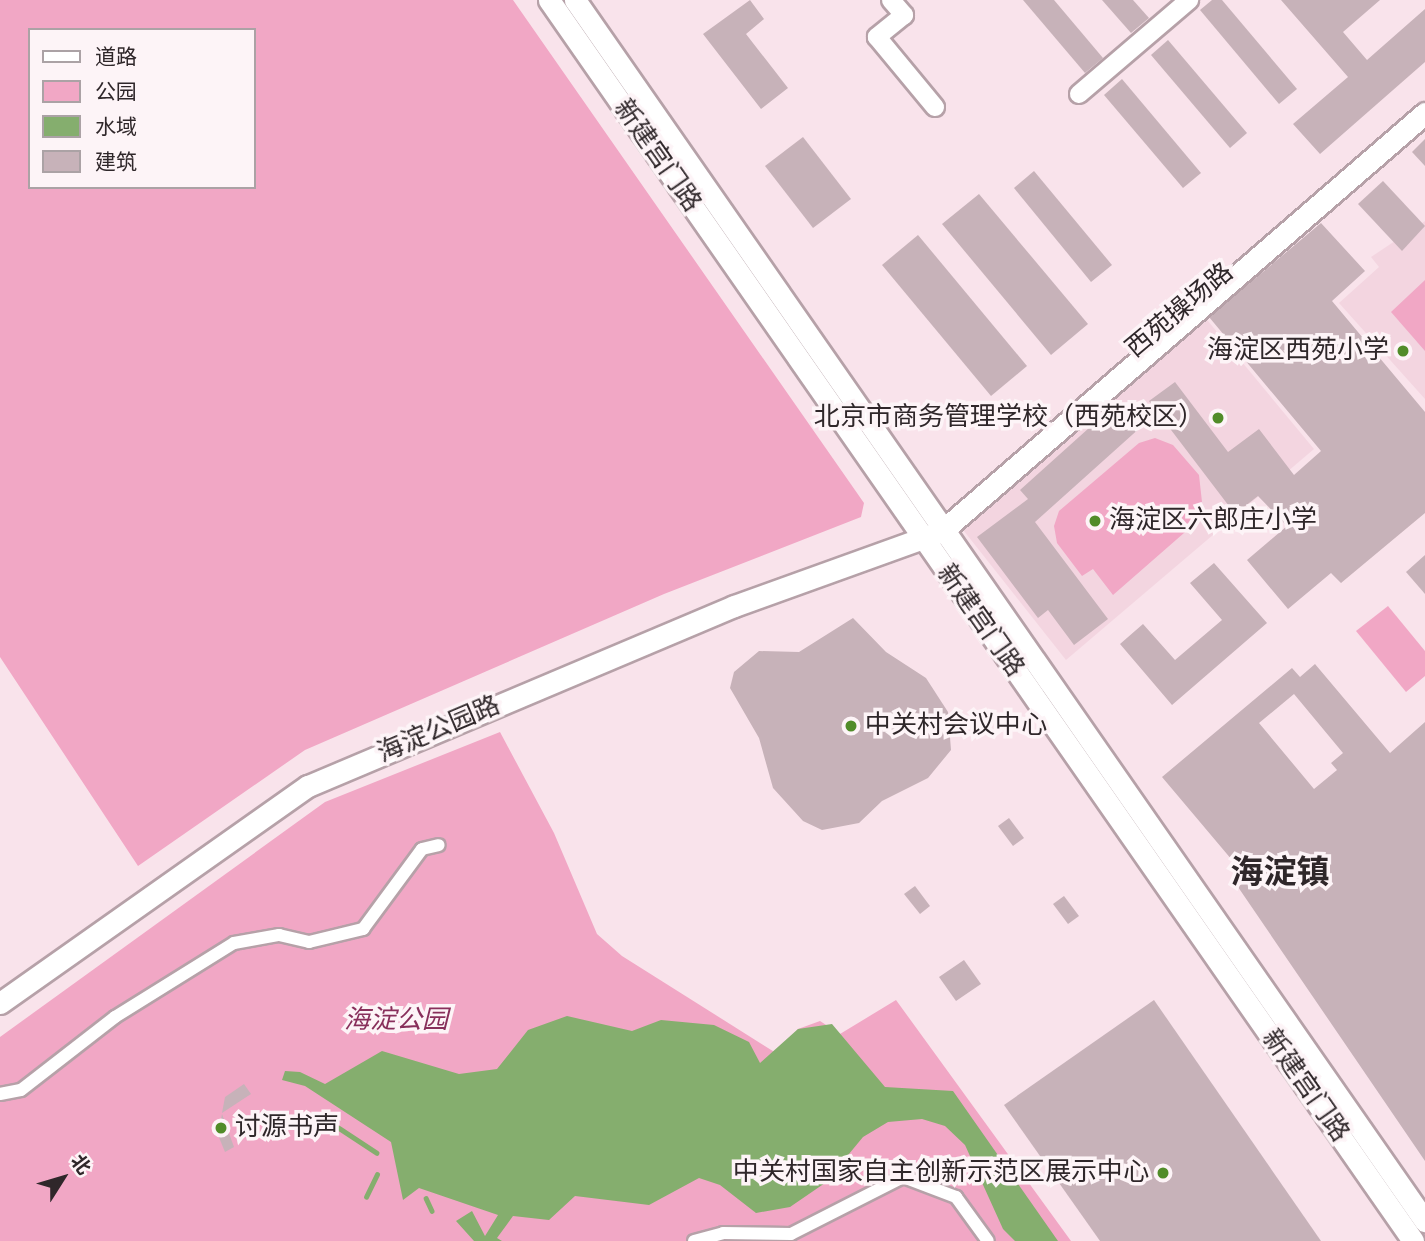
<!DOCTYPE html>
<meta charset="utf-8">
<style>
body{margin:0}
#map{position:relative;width:1425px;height:1241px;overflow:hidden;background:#f9e3eb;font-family:Spectral,"Noto Sans SC",serif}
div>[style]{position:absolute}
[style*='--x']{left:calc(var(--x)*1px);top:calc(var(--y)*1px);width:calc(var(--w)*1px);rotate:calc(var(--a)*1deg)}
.built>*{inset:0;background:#f3d5e0}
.green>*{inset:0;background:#f1a7c5}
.water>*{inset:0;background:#85ae6e}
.stream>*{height:4.5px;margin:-2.25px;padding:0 2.25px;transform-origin:2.25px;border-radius:2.25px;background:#85ae6e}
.building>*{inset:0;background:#c7b2b9}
.roads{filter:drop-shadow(2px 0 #b6a1a8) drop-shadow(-2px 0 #b6a1a8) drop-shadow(0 2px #b6a1a8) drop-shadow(0 -2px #b6a1a8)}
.pedestrian>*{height:12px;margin:-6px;padding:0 6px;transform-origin:6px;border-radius:6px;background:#fff}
.minor>*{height:18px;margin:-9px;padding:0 9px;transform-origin:9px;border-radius:9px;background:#fff}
.tertiary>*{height:21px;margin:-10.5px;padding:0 10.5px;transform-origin:10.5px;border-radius:10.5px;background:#fff}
.dots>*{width:19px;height:19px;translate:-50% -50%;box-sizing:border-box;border:4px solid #fdf4f7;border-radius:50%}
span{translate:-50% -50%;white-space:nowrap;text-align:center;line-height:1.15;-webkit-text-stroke:7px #fdf4f7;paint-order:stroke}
.street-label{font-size:26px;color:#2f272a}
.poi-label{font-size:26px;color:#2f272a}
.right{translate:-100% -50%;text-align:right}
.left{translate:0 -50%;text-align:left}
.park-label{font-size:26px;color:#882f5b;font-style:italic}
.district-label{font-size:33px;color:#2f272a;font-weight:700}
.legend{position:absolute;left:28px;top:28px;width:228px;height:161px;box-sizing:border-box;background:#fdf4f7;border:2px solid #aba2a5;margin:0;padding:9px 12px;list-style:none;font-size:21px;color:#2f272a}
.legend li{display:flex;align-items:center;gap:14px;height:35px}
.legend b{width:35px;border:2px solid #aba2a5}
.north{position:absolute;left:28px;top:1143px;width:70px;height:70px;-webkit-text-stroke:5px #fdf4f7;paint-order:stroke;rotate:53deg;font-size:19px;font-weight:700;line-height:28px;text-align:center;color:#2f272a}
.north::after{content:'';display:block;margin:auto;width:24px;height:32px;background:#2f272a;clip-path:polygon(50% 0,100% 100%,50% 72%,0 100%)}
</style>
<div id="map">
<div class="built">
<i style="clip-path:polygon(1425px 221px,1425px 399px,1339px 303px,1379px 267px,1371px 257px)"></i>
<i style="clip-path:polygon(1203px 315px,1314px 449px,1066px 660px,960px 526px)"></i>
</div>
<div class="green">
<i style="clip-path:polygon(evenodd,0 0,513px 0,864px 503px,861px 517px,664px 594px,305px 750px,138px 866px,0 657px,0 0,30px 30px,254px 30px,254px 187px,30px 187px,30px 30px)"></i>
<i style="clip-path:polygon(1425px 280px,1425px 351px,1391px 312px)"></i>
<i style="clip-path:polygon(1155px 438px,1173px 445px,1199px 475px,1202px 502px,1192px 526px,1113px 595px,1093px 569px,1082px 576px,1057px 543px,1054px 526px,1059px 511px,1139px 443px)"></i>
<i style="clip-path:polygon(1388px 606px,1425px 651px,1425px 676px,1406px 692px,1356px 631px)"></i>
<i style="clip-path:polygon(500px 732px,554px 833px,597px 934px,622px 956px,776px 1053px,798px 1029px,820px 1021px,840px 1034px,896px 1000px,1071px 1241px,0 1241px,0 1037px,325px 802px)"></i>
</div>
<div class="water">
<i style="clip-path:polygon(567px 1016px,632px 1031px,661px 1020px,714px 1025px,749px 1042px,760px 1063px,798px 1029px,832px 1024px,885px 1087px,953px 1091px,1058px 1241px,1015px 1241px,1003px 1229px,965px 1145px,945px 1126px,922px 1119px,888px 1122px,863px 1137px,825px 1183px,790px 1207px,756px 1213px,720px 1185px,699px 1178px,649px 1205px,575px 1196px,549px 1220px,513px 1216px,497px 1238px,502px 1241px,474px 1241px,456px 1221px,472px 1211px,485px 1236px,498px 1215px,419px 1188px,403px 1200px,391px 1142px,305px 1086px,282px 1080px,285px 1071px,300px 1072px,325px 1084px,382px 1051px,459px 1074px,497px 1069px,528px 1030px)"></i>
</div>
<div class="stream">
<i style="--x:339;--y:1128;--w:45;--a:33.3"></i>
<i style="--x:366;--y:1197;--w:25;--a:-64"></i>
<i style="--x:426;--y:1198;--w:14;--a:65"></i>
</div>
<div class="building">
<i style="clip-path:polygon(750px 0,764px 19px,746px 34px,788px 88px,761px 109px,703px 34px)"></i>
<i style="clip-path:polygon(1023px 0,1054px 0,1103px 58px,1085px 73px)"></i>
<i style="clip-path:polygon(1102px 0,1133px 0,1149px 18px,1131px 33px)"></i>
<i style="clip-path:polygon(1212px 0,1222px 0,1297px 89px,1279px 104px,1200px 10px)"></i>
<i style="clip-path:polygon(1281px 0,1380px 0,1343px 32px,1367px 60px,1425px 9px,1425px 62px,1320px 154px,1293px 124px,1348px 77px)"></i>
<i style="clip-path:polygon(1168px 40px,1247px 133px,1230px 148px,1151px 55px)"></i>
<i style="clip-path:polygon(1122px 79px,1201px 173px,1183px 188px,1104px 95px)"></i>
<i style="clip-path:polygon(803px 137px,851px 199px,813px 228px,765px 166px)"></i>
<i style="clip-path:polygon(1425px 139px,1425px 166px,1412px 152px)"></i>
<i style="clip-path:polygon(1034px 171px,1112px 265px,1091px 282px,1014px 188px)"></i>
<i style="clip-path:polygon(1383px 181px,1425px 226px,1402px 251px,1358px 204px)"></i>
<i style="clip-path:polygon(979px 194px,1088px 324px,1051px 355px,942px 224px)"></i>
<i style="clip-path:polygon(1321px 223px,1365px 271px,1332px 301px,1425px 412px,1425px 513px,1341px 583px,1331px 573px,1288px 609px,1247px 560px,1287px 526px,1258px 496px,1235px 514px,1149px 401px,1175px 382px,1228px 452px,1259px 429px,1294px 475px,1321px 451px,1209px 317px)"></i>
<i style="clip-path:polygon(918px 235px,1027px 366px,991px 396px,882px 265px)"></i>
<i style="clip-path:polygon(1119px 401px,1142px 426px,1035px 522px,1108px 619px,1074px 645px,1048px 610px,1038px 618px,977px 537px,1028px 499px,1020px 490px)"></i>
<i style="clip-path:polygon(1425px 555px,1425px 594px,1406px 572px)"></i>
<i style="clip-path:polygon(1214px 563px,1267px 623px,1172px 705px,1120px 644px,1143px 624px,1175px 660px,1222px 620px,1190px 583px)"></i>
<i style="clip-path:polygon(853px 618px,886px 652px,926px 678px,948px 712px,951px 750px,928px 778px,882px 801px,859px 823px,822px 830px,803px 821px,773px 788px,759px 738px,730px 688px,734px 672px,759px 651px,799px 652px)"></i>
<i style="clip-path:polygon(evenodd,1315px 664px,1390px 753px,1425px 722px,1425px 1161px,1238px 887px,1248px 879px,1162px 777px,1292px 668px,1300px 677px,1315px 664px,1294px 694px,1343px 753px,1331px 763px,1337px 770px,1314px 789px,1259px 723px,1294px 694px)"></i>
<i style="clip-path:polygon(1009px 818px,1024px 838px,1013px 846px,998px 826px)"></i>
<i style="clip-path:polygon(915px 886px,930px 906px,920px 914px,904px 894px)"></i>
<i style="clip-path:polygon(1064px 896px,1079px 916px,1068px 924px,1053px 904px)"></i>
<i style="clip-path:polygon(964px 960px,981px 984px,956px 1001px,939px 977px)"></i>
<i style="clip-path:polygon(1154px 1000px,1321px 1241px,1100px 1241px,1004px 1105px)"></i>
<i style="clip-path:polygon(244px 1084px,251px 1094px,222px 1113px,225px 1097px)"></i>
<i style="clip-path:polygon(222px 1114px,234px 1147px,225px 1152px,218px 1135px)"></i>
</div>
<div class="roads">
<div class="pedestrian">
<i style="--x:0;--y:1094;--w:21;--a:-11"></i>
<i style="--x:21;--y:1090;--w:119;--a:-37.8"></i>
<i style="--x:115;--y:1017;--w:140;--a:-31.9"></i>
<i style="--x:234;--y:943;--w:46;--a:-10.1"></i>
<i style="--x:279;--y:935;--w:31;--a:13"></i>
<i style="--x:309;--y:942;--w:56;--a:-13.5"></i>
<i style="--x:363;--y:929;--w:99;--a:-53.6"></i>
<i style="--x:422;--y:849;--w:17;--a:-13"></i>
<i style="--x:694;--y:1241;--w:30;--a:-15"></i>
<i style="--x:723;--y:1233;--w:68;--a:0.8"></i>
<i style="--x:791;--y:1234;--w:126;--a:-27"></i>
<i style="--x:903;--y:1177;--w:57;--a:20.7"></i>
<i style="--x:956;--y:1197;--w:54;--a:54"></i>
</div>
<div class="minor">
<i style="--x:891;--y:0;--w:20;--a:49"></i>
<i style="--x:904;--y:15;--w:35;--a:141"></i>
<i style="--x:877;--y:37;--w:91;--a:50.4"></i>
<i style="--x:1079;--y:94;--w:145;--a:-40.5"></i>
</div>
<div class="tertiary">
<i style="--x:549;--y:0;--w:1512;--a:55.15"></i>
<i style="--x:575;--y:0;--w:1488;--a:55.16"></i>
<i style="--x:0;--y:1003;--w:377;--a:-35.2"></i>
<i style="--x:308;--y:786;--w:462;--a:-22.9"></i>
<i style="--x:734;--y:606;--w:221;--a:-19.8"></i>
<i style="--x:942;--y:531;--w:639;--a:-40.87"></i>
</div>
</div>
<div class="dots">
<i style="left:1403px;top:351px;background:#518c29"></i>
<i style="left:1218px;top:418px;background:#518c29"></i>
<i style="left:1095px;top:521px;background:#518c29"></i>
<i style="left:851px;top:726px;background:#518c29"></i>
<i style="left:221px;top:1128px;background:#518c29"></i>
<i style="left:1163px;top:1173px;background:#518c29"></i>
</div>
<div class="street-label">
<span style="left:657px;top:156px;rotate:55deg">新建宫门路</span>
<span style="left:1180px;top:311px;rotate:-40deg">西苑操场路</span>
<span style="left:980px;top:621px;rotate:55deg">新建宫门路</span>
<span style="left:439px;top:730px;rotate:-23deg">海淀公园路</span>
<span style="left:1305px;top:1086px;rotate:55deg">新建宫门路</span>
</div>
<div class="poi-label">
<span class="right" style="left:1389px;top:351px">海淀区西苑小学</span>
<span class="right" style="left:1204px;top:418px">北京市商务管理学校（西苑校区）</span>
<span class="left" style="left:1109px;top:521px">海淀区六郎庄小学</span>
<span class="left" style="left:865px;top:726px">中关村会议中心</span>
<span class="left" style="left:235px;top:1128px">讨源书声</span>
<span class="right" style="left:1149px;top:1173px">中关村国家自主创新示范区展示中心</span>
</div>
<div class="park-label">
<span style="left:396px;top:1021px">海淀公园</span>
</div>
<div class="district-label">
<span style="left:1280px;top:874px">海淀镇</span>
</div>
<ul class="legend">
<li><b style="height:9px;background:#fff"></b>道路</li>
<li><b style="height:19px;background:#f1a7c5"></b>公园</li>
<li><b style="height:19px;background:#85ae6e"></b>水域</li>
<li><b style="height:19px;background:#c7b2b9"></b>建筑</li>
</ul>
<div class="north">北</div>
</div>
